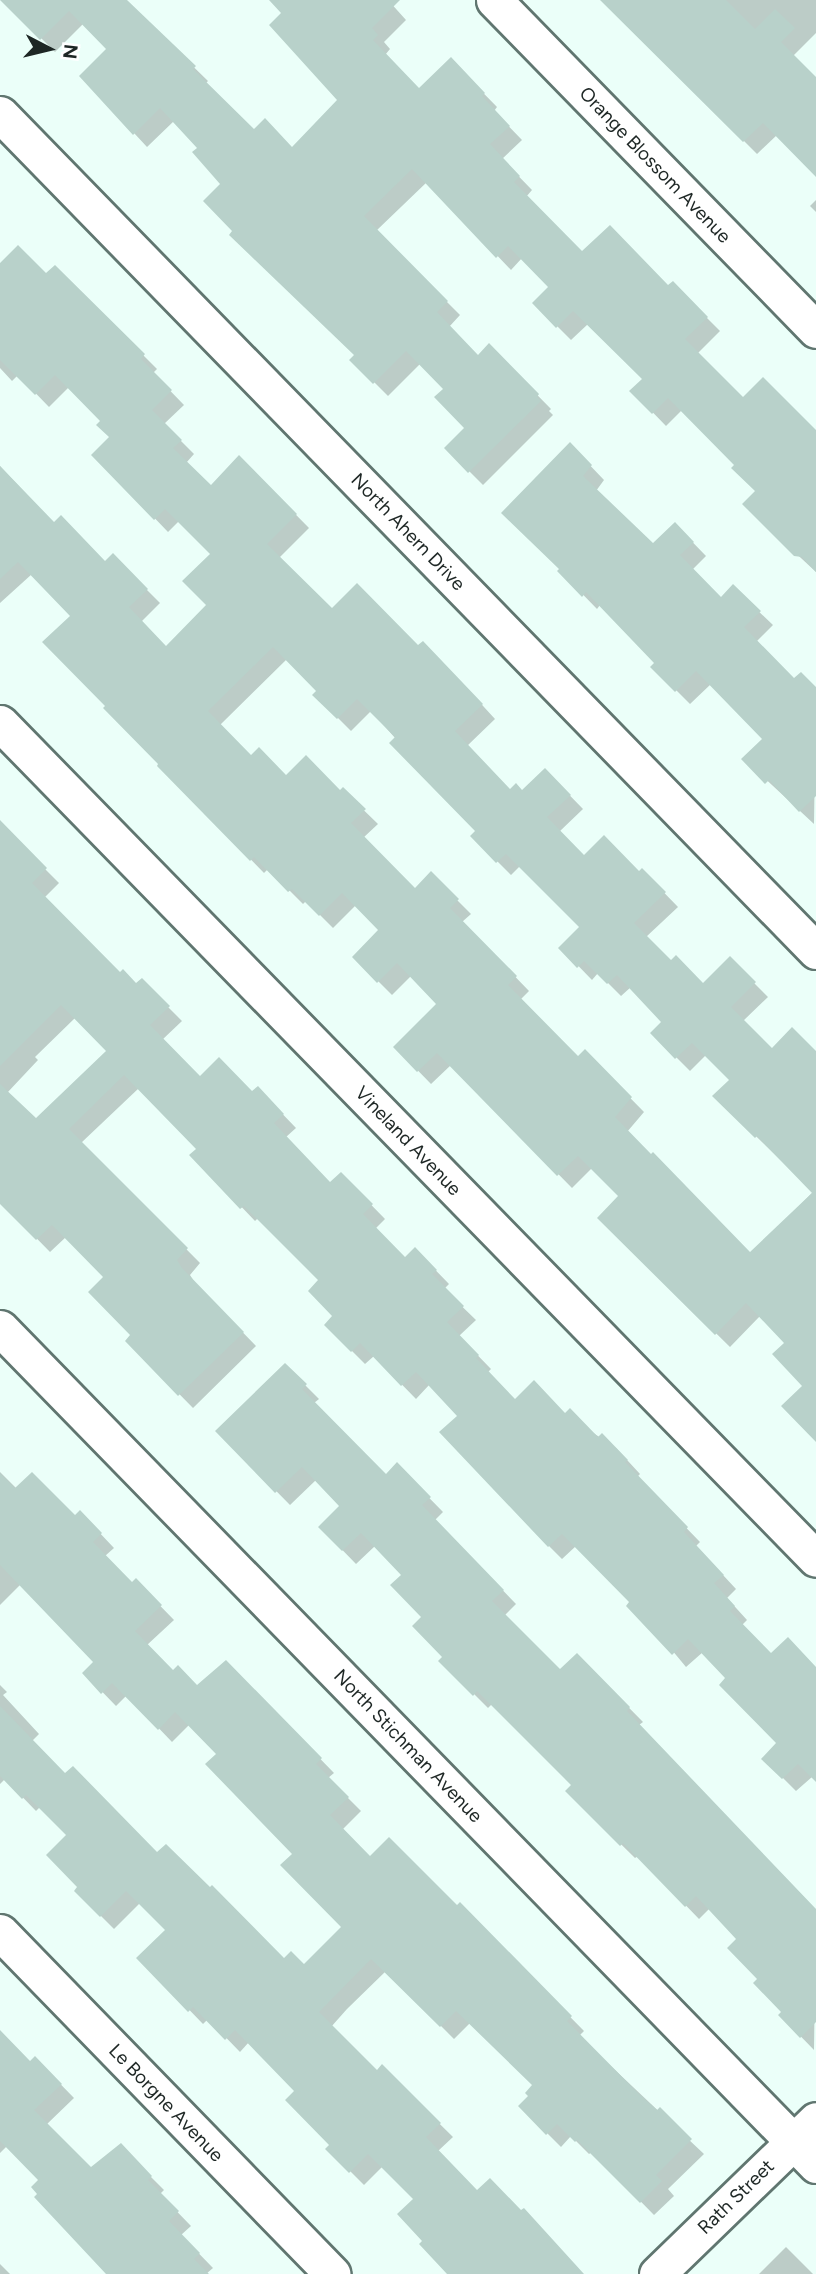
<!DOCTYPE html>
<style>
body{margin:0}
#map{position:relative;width:816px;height:2274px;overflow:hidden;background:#ebfff9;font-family:Figtree,sans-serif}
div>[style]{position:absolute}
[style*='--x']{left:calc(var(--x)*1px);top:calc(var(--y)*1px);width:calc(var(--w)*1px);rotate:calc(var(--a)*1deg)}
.shadow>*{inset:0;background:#0003}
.building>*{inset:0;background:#b8d1ca}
.roads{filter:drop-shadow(2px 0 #607670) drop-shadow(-2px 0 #607670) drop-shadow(0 2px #607670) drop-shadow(0 -2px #607670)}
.minor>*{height:35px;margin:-17.5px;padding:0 17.5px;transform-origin:17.5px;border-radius:17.5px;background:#fff}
span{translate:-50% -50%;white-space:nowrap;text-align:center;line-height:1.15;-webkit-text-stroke:5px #fff;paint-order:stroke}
.street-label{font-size:19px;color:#1e2725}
.north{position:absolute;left:14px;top:14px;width:70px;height:70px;-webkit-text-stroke:5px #fff;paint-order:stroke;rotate:97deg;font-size:19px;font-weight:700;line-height:28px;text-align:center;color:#1e2725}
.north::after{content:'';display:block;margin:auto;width:24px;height:32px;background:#1e2725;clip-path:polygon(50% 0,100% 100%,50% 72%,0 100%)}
</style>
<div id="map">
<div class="shadow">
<i style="clip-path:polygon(3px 0,125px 0,208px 81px,206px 83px,254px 131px,292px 149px,340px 100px,284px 13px,271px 0,388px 0,406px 20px,384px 42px,390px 49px,385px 55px,420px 91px,451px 60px,497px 107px,494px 111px,522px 140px,502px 159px,532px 190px,526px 197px,582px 254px,669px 287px,673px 284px,720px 331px,697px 354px,743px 400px,816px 432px,816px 572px,757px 517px,757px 491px,736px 465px,682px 410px,666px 426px,632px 391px,644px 379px,588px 324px,571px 340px,534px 303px,551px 287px,522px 258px,511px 270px,427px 182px,376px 231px,460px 315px,449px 327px,478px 357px,489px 346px,551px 409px,549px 411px,553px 415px,483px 485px,446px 448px,467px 428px,445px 389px,420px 364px,388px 396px,352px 360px,356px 356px,235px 231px,222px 184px,199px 148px,174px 121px,147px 147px,134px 133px,109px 49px,84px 23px,55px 52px)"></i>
<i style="clip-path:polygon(603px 0,816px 0,816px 33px,793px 56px,816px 80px,816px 175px,777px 135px,757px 154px)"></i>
<i style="clip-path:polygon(816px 200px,816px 212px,810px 206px)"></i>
<i style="clip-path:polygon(evenodd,0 265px,46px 276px,55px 267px,157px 369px,153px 373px,184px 405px,164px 424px,194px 454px,186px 463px,211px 487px,240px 458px,309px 528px,279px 558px,332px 610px,418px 648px,462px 683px,495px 719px,467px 746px,511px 791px,523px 792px,545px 770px,583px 809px,559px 832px,584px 858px,639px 873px,642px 870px,678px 907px,646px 937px,671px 962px,703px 985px,730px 959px,768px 997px,743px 1021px,772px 1050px,816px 1055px,816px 1439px,805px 1386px,786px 1343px,760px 1316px,730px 1347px,599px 1218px,621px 1197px,592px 1168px,572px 1188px,451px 1065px,431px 1084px,395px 1047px,439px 1004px,411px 976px,392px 995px,354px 957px,381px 930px,356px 905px,333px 928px,306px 901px,303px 904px,268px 869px,264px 873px,159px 766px,161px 764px,107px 706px,73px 616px,32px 574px,0 603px,0 466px,54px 524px,106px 563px,113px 556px,160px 603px,141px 622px,166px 648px,208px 605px,212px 554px,179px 521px,168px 532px,94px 455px,111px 437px,103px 421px,69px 387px,49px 407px,18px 375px,12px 381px,0 368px,0 265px,287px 659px,318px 691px,315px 695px,351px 731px,371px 711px,478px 831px,472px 836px,511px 875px,520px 866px,581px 927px,561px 948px,592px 980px,598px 973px,621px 996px,631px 987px,663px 1022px,652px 1033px,690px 1071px,706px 1055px,731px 1080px,715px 1096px,813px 1192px,751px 1255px,627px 1132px,644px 1112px,585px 1052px,578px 1059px,520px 1000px,529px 991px,462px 922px,471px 914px,431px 874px,415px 891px,363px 838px,378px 824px,343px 790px,340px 793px,286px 777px,251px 757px,220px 725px,287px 659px)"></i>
<i style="clip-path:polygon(583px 458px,604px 480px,596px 491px,653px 545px,675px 524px,706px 556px,692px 570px,721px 599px,733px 587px,773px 625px,756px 642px,794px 680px,816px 689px,814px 824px,744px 759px,764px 739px,711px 684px,690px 704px,653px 667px,657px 663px,600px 605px,597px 609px,560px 571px)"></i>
<i style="clip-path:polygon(evenodd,0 824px,59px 883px,44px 898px,120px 975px,136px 985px,141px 980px,182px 1021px,162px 1040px,200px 1079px,271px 1102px,296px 1128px,286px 1137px,331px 1185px,341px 1174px,385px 1219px,375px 1229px,405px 1259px,415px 1249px,449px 1284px,444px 1289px,476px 1320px,459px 1336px,491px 1369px,488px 1372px,515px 1401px,566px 1415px,616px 1448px,640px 1474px,637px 1477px,700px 1542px,696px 1546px,736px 1589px,727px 1598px,747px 1620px,742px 1625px,771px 1655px,816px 1668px,816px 1780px,812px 1777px,796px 1791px,763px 1758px,778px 1743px,728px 1678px,703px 1652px,686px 1667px,632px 1602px,576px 1546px,562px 1559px,549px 1546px,459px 1416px,430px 1384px,416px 1399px,374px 1356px,365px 1364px,326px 1325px,335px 1316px,320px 1280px,258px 1218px,255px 1221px,192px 1155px,199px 1149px,139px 1088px,81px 1143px,200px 1263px,190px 1275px,195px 1283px,256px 1346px,193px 1408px,127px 1341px,133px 1335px,105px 1277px,66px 1237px,50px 1252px,0 1201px,0 824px,75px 1018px,109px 1051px,36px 1120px,7px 1093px,38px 1060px,35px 1057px,75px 1018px)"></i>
<i style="clip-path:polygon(285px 1365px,319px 1399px,314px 1403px,386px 1476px,397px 1465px,443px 1512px,435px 1520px,516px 1604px,504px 1616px,560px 1672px,577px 1655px,643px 1722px,639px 1725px,816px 1910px,814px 2050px,780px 2015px,784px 2012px,760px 1979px,738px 1939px,710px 1908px,699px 1919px,638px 1856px,635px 1858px,567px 1791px,573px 1785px,492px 1704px,488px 1708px,441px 1661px,444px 1657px,403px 1575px,375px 1546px,356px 1564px,320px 1527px,342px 1506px,316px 1480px,290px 1505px,218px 1432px)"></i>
<i style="clip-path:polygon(0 1472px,17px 1489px,75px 1517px,80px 1512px,114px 1548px,105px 1556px,132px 1585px,136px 1581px,174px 1620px,147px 1645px,173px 1672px,197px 1687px,226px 1662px,334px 1773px,328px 1778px,361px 1811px,342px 1830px,370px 1858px,457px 1908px,460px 1905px,584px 2031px,579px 2036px,704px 2154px,668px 2189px,674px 2196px,654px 2215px,592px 2152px,589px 2154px,571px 2136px,561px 2147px,520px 2106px,531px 2096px,535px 2085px,470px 2023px,454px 2039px,386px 1971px,347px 2009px,331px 2027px,377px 2072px,382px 2067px,453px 2137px,438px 2151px,477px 2192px,583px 2274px,449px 2274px,425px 2241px,415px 2199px,383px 2166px,364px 2185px,328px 2149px,332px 2145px,297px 2091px,249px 2042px,240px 2052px,208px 2019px,203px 2024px,139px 1958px,168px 1930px,140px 1903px,114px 1929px,76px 1891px,80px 1887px,68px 1835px,40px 1807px,36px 1811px,5px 1779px,0 1784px,0 1685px,7px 1692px,3px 1695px,39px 1734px,32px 1741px,66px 1776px,285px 1960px,304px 1966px,344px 1927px,294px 1854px,218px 1754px,189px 1725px,172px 1742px,127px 1695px,116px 1706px,84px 1673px,96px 1662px,21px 1584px,0 1605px)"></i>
<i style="clip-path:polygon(0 2033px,30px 2063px,35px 2058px,74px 2098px,46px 2125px,91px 2170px,120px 2146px,164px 2190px,160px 2194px,191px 2226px,181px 2235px,213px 2268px,206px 2274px,109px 2274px,41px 2180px,7px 2146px,0 2153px)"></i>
<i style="clip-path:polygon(786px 2247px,813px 2274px,759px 2274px)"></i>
<i style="clip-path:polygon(0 2264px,10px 2274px,0 2274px)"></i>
</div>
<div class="building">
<i style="clip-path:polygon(0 0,127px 0,196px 66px,193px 69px,254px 129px,265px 118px,292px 147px,337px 100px,269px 25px,281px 13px,269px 0,400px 0,372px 28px,378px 35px,373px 40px,419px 88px,451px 57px,485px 93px,482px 96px,510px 126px,490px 144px,520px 176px,514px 182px,582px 251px,610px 225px,668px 285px,673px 281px,708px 317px,685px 339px,743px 397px,763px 377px,816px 430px,816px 572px,802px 557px,794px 556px,742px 504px,755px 491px,731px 468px,734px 465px,668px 398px,652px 414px,629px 391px,642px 379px,573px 311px,556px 328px,532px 303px,548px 287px,508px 246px,496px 258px,412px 169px,364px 216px,448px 301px,437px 312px,478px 355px,489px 343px,539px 394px,537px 397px,541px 401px,468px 473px,444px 448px,464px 428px,434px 397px,443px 389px,406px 351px,373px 384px,349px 360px,354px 355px,229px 235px,232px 231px,203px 201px,220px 184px,192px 152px,197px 148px,160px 108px,133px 135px,79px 76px,106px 49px,69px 11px,40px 40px)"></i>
<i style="clip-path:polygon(600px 0,726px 0,755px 29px,775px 9px,795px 28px,781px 42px,816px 77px,816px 177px,763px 123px,743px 142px)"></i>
<i style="clip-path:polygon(evenodd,18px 245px,46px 273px,55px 265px,145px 354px,141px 359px,172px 390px,152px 410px,182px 440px,173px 448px,211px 485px,239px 455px,297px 514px,267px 544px,332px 608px,357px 583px,418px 645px,423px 641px,483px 704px,455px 731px,510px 789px,516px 783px,522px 790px,545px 768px,571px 795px,547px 817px,584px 855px,604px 835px,639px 871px,642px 868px,666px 892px,634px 923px,671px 960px,676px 955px,703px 983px,730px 956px,756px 982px,731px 1007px,772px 1048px,792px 1027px,816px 1051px,816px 1442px,781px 1406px,802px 1386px,772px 1354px,784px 1343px,746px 1303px,715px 1335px,597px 1218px,618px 1196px,578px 1156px,557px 1176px,437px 1053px,417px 1072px,393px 1047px,436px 1004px,397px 963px,377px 983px,352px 957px,378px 930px,342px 893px,319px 916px,292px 889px,288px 892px,254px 857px,250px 861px,157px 766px,158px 764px,103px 708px,105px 706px,42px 642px,70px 616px,18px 562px,0 579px,0 466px,54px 522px,61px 515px,105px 561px,113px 553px,148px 589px,129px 607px,166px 646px,206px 605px,182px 581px,210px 554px,165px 509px,154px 520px,91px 455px,109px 437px,96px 425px,100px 421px,55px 375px,35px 395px,0 360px,0 263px,18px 245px,273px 647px,316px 691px,312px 695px,337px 719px,357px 699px,395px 737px,389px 743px,475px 831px,470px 836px,496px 863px,506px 854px,579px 927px,558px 948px,577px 968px,584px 961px,607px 984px,617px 975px,661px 1022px,650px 1033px,675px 1059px,692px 1043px,729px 1080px,712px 1096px,755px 1138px,757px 1136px,812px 1193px,750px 1252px,653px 1152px,651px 1154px,615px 1117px,632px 1097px,585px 1049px,578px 1056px,508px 985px,517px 976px,450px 908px,459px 899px,431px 871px,415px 888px,351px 823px,366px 809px,343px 787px,340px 790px,306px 755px,286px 775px,259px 747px,251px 755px,208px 711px,273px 647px)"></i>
<i style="clip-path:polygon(570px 442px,592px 465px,583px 476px,653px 543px,675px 522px,694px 542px,680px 555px,721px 597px,733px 584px,761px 611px,744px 627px,794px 678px,801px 672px,816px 687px,816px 796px,799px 812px,769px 780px,765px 784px,741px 759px,762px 739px,696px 671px,675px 692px,650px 667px,654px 663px,586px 592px,582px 597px,557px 571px,559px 569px,501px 513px)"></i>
<i style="clip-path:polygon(0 820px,47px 868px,32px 883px,120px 972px,123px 969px,136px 983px,142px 978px,170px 1006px,150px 1025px,200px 1076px,219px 1057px,252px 1091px,258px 1086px,284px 1114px,274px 1123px,330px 1182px,341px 1172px,373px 1204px,363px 1214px,405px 1257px,415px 1247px,437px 1270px,432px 1274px,464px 1306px,447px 1322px,479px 1355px,476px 1358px,515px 1399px,534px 1380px,565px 1413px,570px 1408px,598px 1437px,602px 1433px,628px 1460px,625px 1462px,688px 1527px,684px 1532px,724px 1575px,714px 1583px,735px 1606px,730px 1611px,771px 1653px,788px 1637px,816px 1667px,816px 1782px,798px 1764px,782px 1779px,761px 1759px,776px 1743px,719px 1685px,725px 1678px,688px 1639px,672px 1655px,626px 1606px,629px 1602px,562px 1534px,548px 1547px,439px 1432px,457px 1416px,416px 1372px,401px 1386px,360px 1343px,351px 1352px,324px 1325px,332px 1316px,308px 1291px,318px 1280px,244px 1206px,240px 1209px,189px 1155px,196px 1149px,124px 1075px,69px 1129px,188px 1248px,177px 1260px,182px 1268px,244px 1332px,178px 1396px,125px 1341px,130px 1335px,88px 1292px,103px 1277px,52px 1225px,36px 1240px,0 1204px,0 1084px,36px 1118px,106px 1051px,61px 1005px,0 1066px)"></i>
<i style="clip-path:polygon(285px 1363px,307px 1384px,302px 1389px,386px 1474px,397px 1462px,431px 1497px,422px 1505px,504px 1590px,492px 1601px,560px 1669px,577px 1653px,630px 1707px,627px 1711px,816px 1909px,816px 2022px,800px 2038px,778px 2015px,781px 2012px,753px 1983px,757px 1979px,727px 1948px,736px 1939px,696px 1896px,685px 1907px,623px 1843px,620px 1846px,565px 1791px,571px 1785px,477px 1691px,473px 1696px,438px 1661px,442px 1657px,412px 1626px,421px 1617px,390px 1585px,401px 1575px,361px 1533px,342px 1551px,318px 1527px,339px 1506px,302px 1467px,275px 1493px,215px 1431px)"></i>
<i style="clip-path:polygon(32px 1472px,75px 1515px,80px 1510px,102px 1533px,93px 1542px,132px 1582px,136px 1578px,162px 1605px,135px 1631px,173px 1670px,178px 1665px,197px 1685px,226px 1660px,322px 1758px,316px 1764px,349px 1797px,330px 1815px,370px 1856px,389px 1837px,457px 1905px,460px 1902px,572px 2016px,567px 2021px,638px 2093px,657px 2110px,660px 2107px,692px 2139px,656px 2175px,662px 2181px,640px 2203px,577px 2140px,575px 2142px,557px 2124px,546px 2135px,518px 2106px,528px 2096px,525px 2093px,532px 2085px,456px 2011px,440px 2027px,371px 1959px,319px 2012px,377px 2070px,382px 2064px,441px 2123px,426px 2137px,477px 2190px,490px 2178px,521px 2210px,524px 2208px,584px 2274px,447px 2274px,419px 2244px,422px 2241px,397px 2214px,413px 2199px,368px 2154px,349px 2173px,325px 2149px,329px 2145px,285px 2100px,294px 2091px,235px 2030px,225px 2040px,193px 2007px,188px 2012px,136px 1958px,165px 1930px,126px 1891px,100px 1917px,74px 1891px,77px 1887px,46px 1855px,66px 1835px,26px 1795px,22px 1799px,0 1776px,0 1706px,65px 1773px,73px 1766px,157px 1852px,166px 1844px,210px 1887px,212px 1885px,284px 1958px,291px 1951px,304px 1964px,341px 1927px,280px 1865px,292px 1854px,205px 1764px,216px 1754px,175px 1712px,158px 1730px,112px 1683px,101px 1694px,82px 1673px,93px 1662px,0 1565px,0 1473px,15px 1488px)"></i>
<i style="clip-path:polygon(0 2030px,30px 2061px,35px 2056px,62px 2084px,34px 2110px,91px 2167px,121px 2143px,152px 2176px,148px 2180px,179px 2211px,169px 2221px,200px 2253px,194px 2259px,209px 2274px,106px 2274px,34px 2197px,37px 2194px,31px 2187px,38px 2180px,0 2141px)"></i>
</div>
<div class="roads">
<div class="minor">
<i style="--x:494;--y:0;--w:461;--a:45.7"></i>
<i style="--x:0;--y:114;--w:1169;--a:45.73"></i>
<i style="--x:0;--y:723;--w:1168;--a:45.69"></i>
<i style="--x:0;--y:1328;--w:1169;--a:45.73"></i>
<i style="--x:0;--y:1932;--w:477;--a:45.8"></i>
<i style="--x:657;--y:2274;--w:221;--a:-44.1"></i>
</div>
</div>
<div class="street-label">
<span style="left:655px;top:165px;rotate:46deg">Orange Blossom Avenue</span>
<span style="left:408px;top:532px;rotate:46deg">North Ahern Drive</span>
<span style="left:408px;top:1141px;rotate:46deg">Vineland Avenue</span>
<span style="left:408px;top:1746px;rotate:46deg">North Stichman Avenue</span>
<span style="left:166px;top:2103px;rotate:46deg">Le Borgne Avenue</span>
<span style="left:736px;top:2197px;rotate:-44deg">Rath Street</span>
</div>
<div class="north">N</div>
</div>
